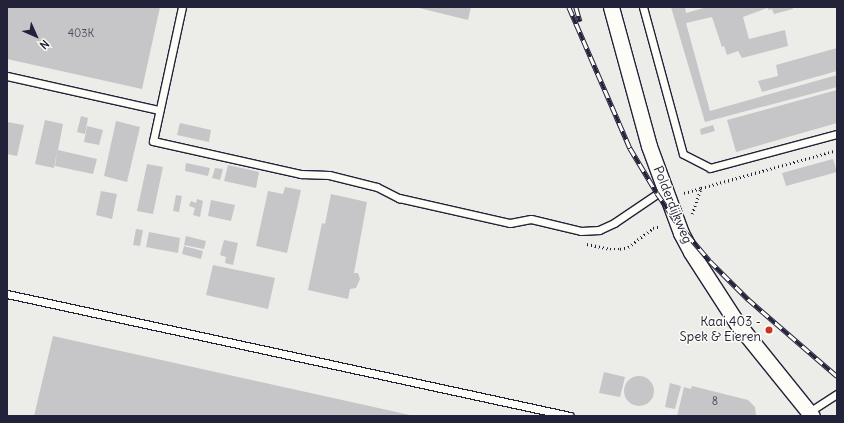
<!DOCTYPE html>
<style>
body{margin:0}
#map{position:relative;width:844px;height:423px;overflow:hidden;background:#fdfcf7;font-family:Delius,sans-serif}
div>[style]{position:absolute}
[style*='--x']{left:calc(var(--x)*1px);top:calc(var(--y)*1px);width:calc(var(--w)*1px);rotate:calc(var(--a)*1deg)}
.built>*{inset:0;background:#ecece9}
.building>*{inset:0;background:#c6c6c8}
.round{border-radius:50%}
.path>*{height:2.5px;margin-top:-1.25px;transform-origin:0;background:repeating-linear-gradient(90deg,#22223b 0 1px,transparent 0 4px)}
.roads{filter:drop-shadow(1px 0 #22223b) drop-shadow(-1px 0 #22223b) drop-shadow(0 1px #22223b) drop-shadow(0 -1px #22223b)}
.service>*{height:7px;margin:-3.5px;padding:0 3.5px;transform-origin:3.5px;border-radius:3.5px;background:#fdfcf7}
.minor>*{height:15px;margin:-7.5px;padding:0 7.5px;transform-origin:7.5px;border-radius:7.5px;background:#fdfcf7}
.rail>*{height:4.5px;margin-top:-2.25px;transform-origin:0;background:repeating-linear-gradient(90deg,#fdfcf7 0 9px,#22223b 0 18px);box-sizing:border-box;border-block:1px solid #22223b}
.dots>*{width:11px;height:11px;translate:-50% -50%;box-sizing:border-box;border:2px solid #fdfcf7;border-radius:50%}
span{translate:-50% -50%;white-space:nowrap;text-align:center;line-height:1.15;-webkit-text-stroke:3px #fdfcf7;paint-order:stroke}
.number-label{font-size:11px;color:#4b4b5e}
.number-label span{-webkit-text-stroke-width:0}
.street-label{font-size:13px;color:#22223b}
.poi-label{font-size:13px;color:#22223b}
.right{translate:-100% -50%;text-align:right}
.frame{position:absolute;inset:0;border:8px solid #22223b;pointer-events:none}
.north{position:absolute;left:16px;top:16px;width:40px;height:40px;-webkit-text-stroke:3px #fdfcf7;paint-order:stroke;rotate:135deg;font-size:11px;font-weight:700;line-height:16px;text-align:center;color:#22223b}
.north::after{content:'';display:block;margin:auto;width:14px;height:18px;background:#22223b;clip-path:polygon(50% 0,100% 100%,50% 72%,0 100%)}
</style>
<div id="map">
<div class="built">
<i style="clip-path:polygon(7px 7px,837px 7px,837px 416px,7px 416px)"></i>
</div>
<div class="building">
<i style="clip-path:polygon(7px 7px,160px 7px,142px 89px,7px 59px)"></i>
<i style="clip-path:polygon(415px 7px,471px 7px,468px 20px)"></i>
<i style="clip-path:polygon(671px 7px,685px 7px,686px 13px,707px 7px,792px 7px,793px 9px,774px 14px,772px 9px,769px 10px,767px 8px,743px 17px,749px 39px,785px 30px,788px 46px,742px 58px,738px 51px,727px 55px,724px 46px,722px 47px,712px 17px,686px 23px,710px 111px,837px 75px,837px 87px,705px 122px)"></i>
<i style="clip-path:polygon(837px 48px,837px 71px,762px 92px,758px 81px,778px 76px,776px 65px)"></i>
<i style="clip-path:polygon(837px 90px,837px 123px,736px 152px,727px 120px)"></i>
<i style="clip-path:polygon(81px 116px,88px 118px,85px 134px,77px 132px)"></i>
<i style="clip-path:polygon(45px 120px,63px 124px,58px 150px,97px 159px,93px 174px,55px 166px,57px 151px,54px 168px,35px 164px)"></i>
<i style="clip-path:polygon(116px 121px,140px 127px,127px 182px,104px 176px)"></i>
<i style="clip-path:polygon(7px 122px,24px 125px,17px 156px,7px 154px)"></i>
<i style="clip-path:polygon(180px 123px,211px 130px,209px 142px,177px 135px)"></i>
<i style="clip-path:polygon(713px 125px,715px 131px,701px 135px,700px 129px)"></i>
<i style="clip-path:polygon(87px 126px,103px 130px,99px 145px,84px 142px)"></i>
<i style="clip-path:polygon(833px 159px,837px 172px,786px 186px,782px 173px)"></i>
<i style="clip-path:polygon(186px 163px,210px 168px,208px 176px,185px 171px)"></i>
<i style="clip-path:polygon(147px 164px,163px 167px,153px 214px,137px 211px)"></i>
<i style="clip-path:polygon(228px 165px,259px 172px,256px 188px,224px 181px)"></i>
<i style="clip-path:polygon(215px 168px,223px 169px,220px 180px,212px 178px)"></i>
<i style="clip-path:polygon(285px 187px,301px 190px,287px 253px,256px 246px,268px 191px,283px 194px)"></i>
<i style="clip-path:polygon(101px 191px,117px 194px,112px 219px,96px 215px)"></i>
<i style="clip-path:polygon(331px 194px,367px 202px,354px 273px,358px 273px,360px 279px,356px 288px,350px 289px,348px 299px,308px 290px,322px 223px,325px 224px)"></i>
<i style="clip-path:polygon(176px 195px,182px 196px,179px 212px,173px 211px)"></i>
<i style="clip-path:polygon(197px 199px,203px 201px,200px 217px,193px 215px,195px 208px,189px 206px,191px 201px,196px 203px)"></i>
<i style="clip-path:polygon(211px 200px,235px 205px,231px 221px,208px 216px)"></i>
<i style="clip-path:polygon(136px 229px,143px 230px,140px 246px,133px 245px)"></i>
<i style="clip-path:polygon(149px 232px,180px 238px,178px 253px,146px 247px)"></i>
<i style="clip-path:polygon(186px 236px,206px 241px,204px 249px,184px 245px)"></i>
<i style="clip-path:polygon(224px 240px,238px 243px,233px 265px,225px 263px,226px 257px,220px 255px)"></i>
<i style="clip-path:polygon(184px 246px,203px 251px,201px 259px,182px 254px)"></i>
<i style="clip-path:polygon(213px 265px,275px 278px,268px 309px,206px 295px)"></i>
<i style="clip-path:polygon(53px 336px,410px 415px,410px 416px,34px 416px)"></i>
<i style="clip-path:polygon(604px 372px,625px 377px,620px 397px,599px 393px)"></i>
<i class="round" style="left:624px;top:376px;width:30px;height:30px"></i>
<i style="clip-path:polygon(670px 383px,681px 386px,675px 409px,665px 407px)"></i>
<i style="clip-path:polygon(692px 386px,748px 400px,755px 407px,756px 416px,677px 416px,684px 387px,691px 389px)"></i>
</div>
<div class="path">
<i style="--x:684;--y:193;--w:18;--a:-16"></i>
<i style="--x:692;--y:214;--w:28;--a:-71"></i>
<i style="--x:701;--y:188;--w:141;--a:-15.6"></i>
<i style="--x:587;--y:244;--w:24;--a:12"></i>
<i style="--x:610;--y:249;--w:10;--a:0"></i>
<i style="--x:620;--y:249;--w:8;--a:-14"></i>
<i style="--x:628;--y:247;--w:31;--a:-37"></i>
<i style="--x:653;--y:228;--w:8;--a:-14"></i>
</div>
<div class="roads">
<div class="service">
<i style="--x:182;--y:7;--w:137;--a:102.2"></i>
<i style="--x:153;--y:141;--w:152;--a:12.6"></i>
<i style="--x:301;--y:174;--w:28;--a:2"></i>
<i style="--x:329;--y:175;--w:49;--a:14"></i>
<i style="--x:377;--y:187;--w:25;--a:27"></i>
<i style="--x:399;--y:198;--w:114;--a:12.7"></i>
<i style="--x:510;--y:223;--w:21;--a:-11"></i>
<i style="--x:531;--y:219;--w:51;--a:13.5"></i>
<i style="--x:581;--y:231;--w:18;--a:-3"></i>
<i style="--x:599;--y:230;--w:17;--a:-25"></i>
<i style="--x:614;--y:223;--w:60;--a:-34.2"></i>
<i style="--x:643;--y:7;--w:152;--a:74.8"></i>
<i style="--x:683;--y:154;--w:30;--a:27"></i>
<i style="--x:710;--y:168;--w:131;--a:-15"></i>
<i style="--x:7;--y:76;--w:156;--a:12.6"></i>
<i style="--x:7;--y:294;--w:576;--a:12.23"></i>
<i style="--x:809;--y:412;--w:33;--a:-33"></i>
</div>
<div class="minor">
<i style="--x:611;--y:7;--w:144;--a:74.7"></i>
<i style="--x:649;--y:146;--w:93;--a:69.8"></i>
<i style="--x:681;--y:233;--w:21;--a:62"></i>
<i style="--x:691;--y:252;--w:85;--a:57.1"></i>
<i style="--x:737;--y:323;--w:119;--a:51.1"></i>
</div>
</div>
<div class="rail">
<i style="--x:569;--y:7;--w:154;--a:66.6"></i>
<i style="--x:630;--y:148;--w:52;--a:59"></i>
<i style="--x:657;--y:193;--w:34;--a:56"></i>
<i style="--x:676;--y:221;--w:52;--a:49.6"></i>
<i style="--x:710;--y:261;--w:54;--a:45"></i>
<i style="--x:748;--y:299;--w:118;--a:40.9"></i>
<i style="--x:576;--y:7;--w:15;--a:74"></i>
</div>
<div class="dots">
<i style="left:769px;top:330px;background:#c8321e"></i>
</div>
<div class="number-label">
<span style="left:81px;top:33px">403K</span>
<span style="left:715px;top:401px">8</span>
</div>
<div class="street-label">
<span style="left:672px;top:205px;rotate:68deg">Polderdijkweg</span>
</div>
<div class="poi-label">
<span class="right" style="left:761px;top:330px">Kaai 403 -<br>Spek &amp; Eieren</span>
</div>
<div class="frame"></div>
<div class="north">N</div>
</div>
